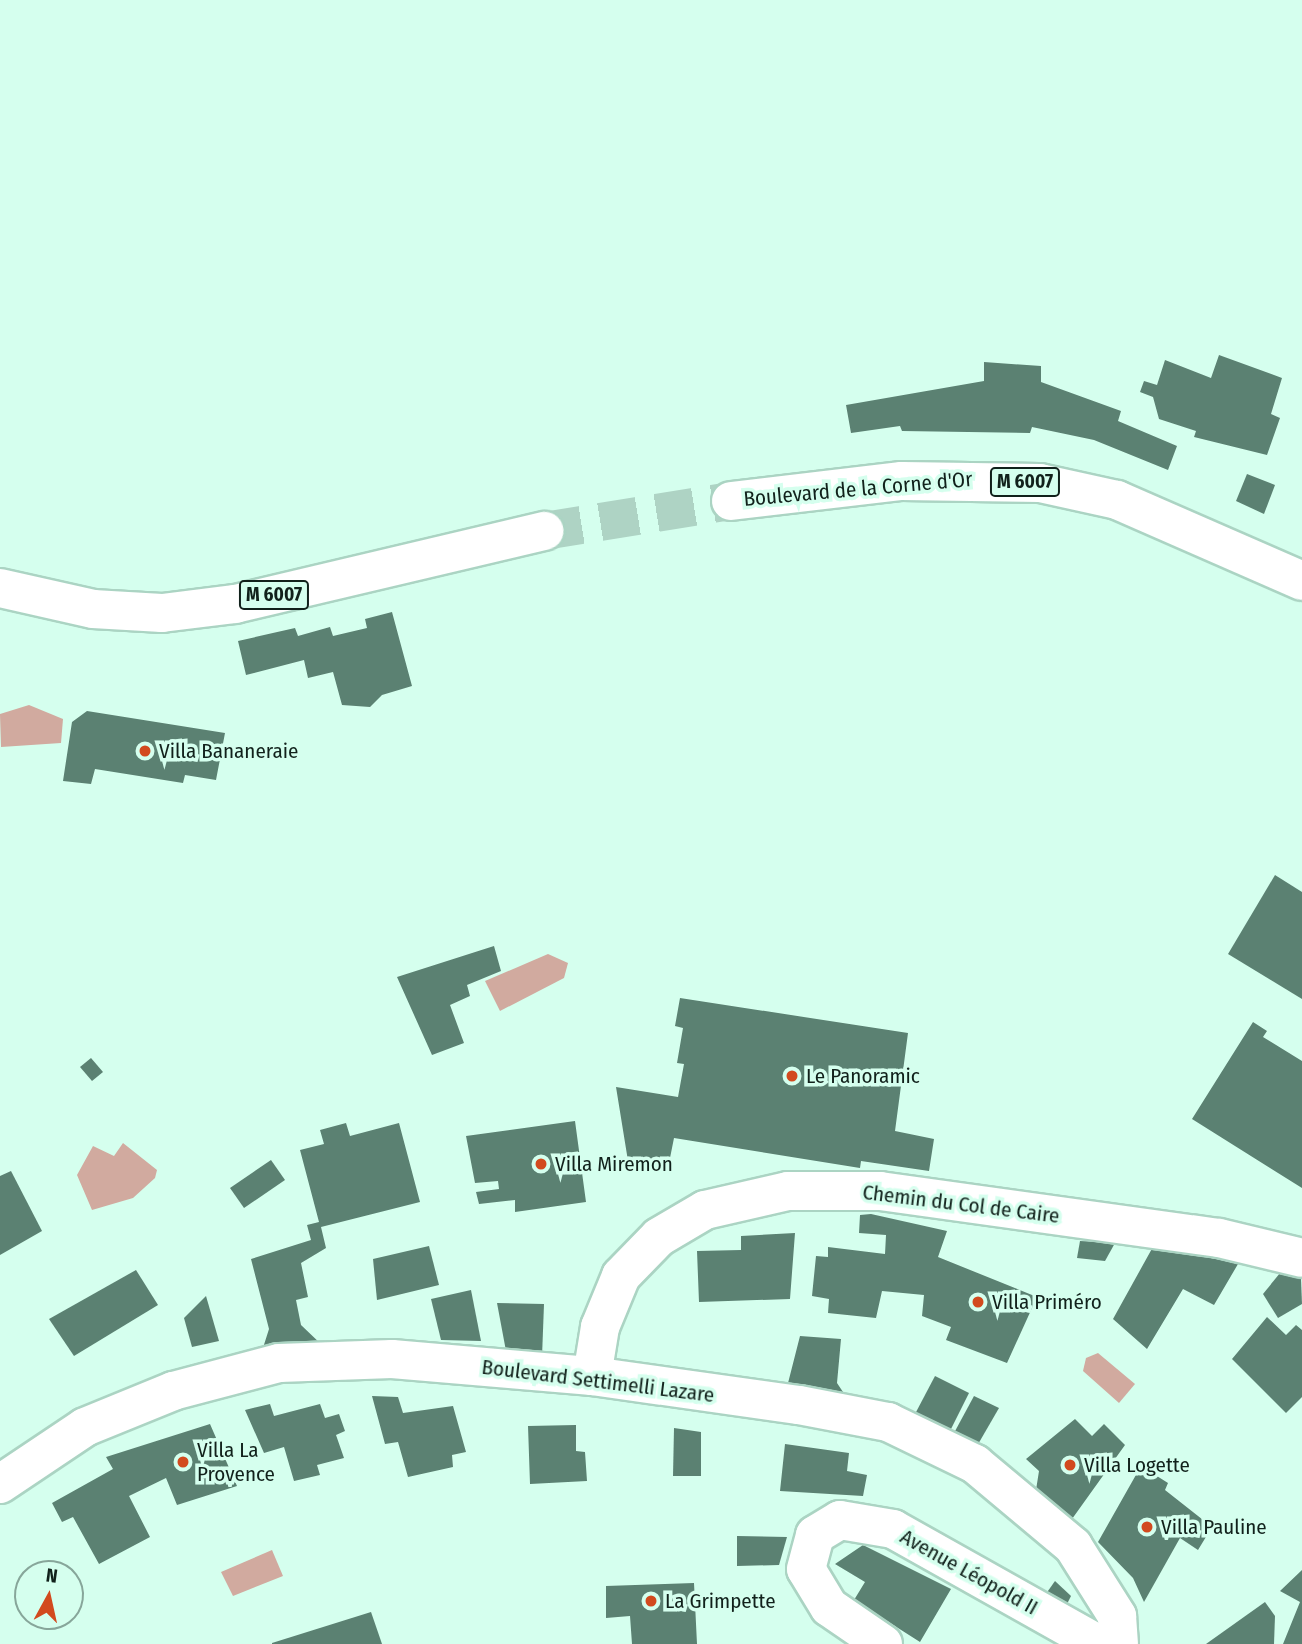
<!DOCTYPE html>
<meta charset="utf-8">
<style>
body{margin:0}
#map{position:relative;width:1302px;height:1644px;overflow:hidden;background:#d5ffee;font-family:"Fira Sans Condensed",sans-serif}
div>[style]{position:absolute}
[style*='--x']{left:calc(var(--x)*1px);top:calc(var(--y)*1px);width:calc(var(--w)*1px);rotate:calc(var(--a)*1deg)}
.water>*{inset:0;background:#d1aa9f}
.building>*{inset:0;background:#5b8172}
.major-tunnel>*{height:38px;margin-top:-19px;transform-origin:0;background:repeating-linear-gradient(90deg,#aed3c4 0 38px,transparent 0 57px)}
.roads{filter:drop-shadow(2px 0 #abd4c3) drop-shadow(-2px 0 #abd4c3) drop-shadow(0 2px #abd4c3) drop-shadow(0 -2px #abd4c3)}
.minor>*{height:38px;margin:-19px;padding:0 19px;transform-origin:19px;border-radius:19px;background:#fff}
.major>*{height:38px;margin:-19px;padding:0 19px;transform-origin:19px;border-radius:19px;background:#fff}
.dots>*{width:19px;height:19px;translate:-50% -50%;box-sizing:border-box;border:4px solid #d5ffee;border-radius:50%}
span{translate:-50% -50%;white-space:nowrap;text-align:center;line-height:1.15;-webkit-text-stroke:7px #d5ffee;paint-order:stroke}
.shield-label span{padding:2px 5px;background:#d5ffee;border:2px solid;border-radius:5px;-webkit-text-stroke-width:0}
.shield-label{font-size:19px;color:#11211b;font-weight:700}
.street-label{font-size:21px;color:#11211b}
.poi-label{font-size:21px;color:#11211b}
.left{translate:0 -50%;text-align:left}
.north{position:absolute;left:14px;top:1560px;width:70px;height:70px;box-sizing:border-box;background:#d5ffee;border:2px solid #87a69a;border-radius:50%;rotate:8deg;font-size:19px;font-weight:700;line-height:28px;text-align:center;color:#11211b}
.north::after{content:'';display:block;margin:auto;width:24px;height:32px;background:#d24a1e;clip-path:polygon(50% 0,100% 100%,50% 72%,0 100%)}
</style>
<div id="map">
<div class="water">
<i style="clip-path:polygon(29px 705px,63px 719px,61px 743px,1px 747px,0 714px)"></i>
<i style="clip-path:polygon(548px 954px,568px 963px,564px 978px,500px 1011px,485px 981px)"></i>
<i style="clip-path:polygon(123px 1143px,157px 1170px,155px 1178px,133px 1198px,92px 1210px,77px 1175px,93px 1146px,114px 1156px)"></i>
<i style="clip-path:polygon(1098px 1353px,1135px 1384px,1119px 1403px,1083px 1371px,1086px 1358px)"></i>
<i style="clip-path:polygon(272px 1550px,283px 1576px,233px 1596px,221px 1572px)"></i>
</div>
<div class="building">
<i style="clip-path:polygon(1219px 355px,1282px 378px,1271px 414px,1280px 418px,1267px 455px,1194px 437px,1196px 431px,1159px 419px,1153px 397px,1140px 392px,1144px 381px,1157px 385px,1165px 360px,1211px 378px)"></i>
<i style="clip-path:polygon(984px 362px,1041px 366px,1041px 382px,1121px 411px,1118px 421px,1177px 446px,1168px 470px,1094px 440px,1032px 427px,1030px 433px,902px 431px,900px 426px,851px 433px,846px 405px,984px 381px)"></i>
<i style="clip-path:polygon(1247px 474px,1275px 485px,1264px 514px,1236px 501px)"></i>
<i style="clip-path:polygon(392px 612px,412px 686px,382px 695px,370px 707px,342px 705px,333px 672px,308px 678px,304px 660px,246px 675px,238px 641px,295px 628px,298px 636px,330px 627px,333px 636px,367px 628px,365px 619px)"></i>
<i style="clip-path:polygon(87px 711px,225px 733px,216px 780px,185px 775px,183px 783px,95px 769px,91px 784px,63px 781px,72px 722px)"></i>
<i style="clip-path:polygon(1275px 875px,1302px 892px,1302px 999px,1228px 954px)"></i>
<i style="clip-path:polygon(494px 946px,501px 971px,467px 985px,470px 996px,450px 1005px,464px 1043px,432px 1055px,397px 977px)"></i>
<i style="clip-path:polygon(680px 998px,908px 1033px,895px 1131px,934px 1139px,929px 1171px,861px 1161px,860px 1168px,674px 1138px,668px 1168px,628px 1161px,616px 1087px,678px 1097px,684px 1064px,677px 1063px,683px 1028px,675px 1026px)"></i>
<i style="clip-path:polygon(1253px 1022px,1267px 1031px,1263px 1037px,1302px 1061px,1302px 1188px,1192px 1119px)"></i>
<i style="clip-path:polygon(91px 1058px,103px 1072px,92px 1081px,80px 1067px)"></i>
<i style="clip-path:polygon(575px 1121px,586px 1202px,515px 1212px,515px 1200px,479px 1204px,476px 1192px,499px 1189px,498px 1181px,475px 1183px,466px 1136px)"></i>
<i style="clip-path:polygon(346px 1123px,350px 1136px,399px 1123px,420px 1202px,321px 1227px,326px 1248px,301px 1263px,308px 1297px,296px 1300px,301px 1325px,323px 1346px,262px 1351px,269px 1329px,251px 1259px,311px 1240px,307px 1225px,319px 1222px,300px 1150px,324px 1144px,320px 1130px)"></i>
<i style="clip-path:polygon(271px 1160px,285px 1180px,244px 1208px,230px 1188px)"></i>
<i style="clip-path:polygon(11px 1171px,42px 1231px,0 1255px,0 1176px)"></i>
<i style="clip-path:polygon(871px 1214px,947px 1231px,938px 1257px,1037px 1297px,1007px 1363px,946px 1340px,951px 1327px,922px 1316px,924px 1295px,882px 1291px,876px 1318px,828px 1313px,829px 1299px,812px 1296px,816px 1256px,828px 1257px,828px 1247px,885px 1254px,886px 1235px,859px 1233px,860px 1215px)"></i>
<i style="clip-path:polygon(795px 1233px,790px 1299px,699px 1302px,697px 1251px,741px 1250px,741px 1236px)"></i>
<i style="clip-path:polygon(1080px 1241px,1115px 1243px,1105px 1261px,1077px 1258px)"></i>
<i style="clip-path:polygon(1154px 1245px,1238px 1264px,1214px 1305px,1183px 1289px,1147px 1349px,1113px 1319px)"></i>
<i style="clip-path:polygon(429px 1246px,439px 1285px,377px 1300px,373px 1259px)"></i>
<i style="clip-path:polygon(136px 1270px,158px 1305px,74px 1356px,49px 1319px)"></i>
<i style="clip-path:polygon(1280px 1273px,1301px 1279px,1302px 1304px,1278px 1318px,1263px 1294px)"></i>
<i style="clip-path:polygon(471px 1290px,481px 1341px,441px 1340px,431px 1299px)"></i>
<i style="clip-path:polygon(206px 1296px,219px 1341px,192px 1347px,184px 1318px)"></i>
<i style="clip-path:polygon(497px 1303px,544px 1304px,542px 1357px,506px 1351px)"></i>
<i style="clip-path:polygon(1267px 1317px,1286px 1335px,1296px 1325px,1302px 1330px,1302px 1397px,1286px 1413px,1232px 1359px)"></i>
<i style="clip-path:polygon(800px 1336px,841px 1339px,837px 1383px,845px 1395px,787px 1387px)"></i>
<i style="clip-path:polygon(935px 1376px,969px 1393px,950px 1431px,915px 1414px)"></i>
<i style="clip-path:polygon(372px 1396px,398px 1397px,403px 1413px,453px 1406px,466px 1452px,452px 1455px,453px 1467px,408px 1477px,398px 1442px,385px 1444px)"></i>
<i style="clip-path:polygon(974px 1396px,999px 1408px,977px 1446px,954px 1433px)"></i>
<i style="clip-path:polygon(270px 1404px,274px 1416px,320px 1404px,325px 1418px,339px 1414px,345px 1431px,336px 1435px,344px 1458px,317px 1465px,320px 1475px,294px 1481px,284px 1447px,264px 1453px,245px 1410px)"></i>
<i style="clip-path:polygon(1075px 1419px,1092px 1436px,1104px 1424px,1125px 1445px,1072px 1519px,1036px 1490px,1039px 1471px,1026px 1459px)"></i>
<i style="clip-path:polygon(210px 1424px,237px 1486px,177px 1505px,166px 1478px,129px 1496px,150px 1537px,99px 1564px,73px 1517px,62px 1522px,52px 1503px,113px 1469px,106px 1457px)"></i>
<i style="clip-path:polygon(576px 1425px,576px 1451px,585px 1452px,587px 1481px,530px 1484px,528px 1426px)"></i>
<i style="clip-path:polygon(674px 1428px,701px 1432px,701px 1476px,673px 1476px)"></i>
<i style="clip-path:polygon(785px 1444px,849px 1453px,847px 1471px,867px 1475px,863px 1496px,780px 1491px)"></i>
<i style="clip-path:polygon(1141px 1466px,1168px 1483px,1165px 1490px,1212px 1527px,1198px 1550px,1180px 1538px,1144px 1602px,1133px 1578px,1098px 1542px)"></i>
<i style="clip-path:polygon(737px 1536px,787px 1537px,779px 1565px,737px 1566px)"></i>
<i style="clip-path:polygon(863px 1545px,951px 1589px,920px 1642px,854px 1600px,865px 1582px,835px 1564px)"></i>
<i style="clip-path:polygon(1302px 1570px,1302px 1644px,1283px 1644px,1300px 1602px,1280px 1591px)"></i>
<i style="clip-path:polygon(1055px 1581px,1071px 1596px,1064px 1610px,1043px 1598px)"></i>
<i style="clip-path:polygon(694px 1583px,697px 1644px,632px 1644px,630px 1616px,606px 1618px,606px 1586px)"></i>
<i style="clip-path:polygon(1265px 1602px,1275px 1616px,1274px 1644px,1206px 1644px)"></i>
<i style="clip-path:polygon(371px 1612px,382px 1644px,272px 1644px,272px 1643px)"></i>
</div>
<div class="major-tunnel">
<i style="--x:544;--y:531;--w:189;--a:-9.1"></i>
</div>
<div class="roads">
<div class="minor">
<i style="--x:592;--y:1376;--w:50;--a:-80.7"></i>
<i style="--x:600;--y:1327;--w:55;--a:-67.6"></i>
<i style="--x:621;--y:1276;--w:54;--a:-45.7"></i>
<i style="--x:659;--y:1237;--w:53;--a:-30.4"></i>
<i style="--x:705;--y:1210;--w:85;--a:-12.9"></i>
<i style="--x:788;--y:1191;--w:92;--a:0"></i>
<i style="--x:880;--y:1191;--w:342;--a:7.9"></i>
<i style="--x:1219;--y:1238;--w:85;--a:13.5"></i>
<i style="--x:0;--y:1484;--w:102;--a:-33.8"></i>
<i style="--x:85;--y:1427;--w:95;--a:-22.2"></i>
<i style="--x:173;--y:1391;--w:110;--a:-14.8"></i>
<i style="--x:279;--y:1363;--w:113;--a:-2"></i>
<i style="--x:392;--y:1359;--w:201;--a:4.9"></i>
<i style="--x:592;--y:1376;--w:209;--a:8"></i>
<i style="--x:799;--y:1405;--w:91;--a:10.8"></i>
<i style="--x:888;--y:1422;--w:97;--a:25.8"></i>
<i style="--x:975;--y:1464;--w:128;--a:39.9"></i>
<i style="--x:1073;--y:1546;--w:83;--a:57.8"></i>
<i style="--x:1117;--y:1616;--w:28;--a:86"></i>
<i style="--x:883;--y:1644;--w:65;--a:-145.6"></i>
<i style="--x:829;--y:1607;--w:44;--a:-121.2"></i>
<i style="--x:806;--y:1569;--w:35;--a:-75"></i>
<i style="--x:815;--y:1535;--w:29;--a:-31"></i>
<i style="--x:840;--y:1520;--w:54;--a:9.6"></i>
<i style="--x:893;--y:1529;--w:235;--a:29.3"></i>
</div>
<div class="major">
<i style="--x:731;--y:501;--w:172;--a:-6.7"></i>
<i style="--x:902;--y:481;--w:138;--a:0.8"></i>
<i style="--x:1040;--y:483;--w:79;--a:12.4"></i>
<i style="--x:1117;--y:500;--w:202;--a:23.6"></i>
<i style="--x:0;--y:588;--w:95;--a:12.7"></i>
<i style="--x:93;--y:609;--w:69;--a:3.3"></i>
<i style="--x:162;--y:613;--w:74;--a:-7"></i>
<i style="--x:235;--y:604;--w:318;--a:-13.3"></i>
</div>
</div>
<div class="dots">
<i style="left:145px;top:751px;background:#d24a1e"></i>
<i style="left:792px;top:1076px;background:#d24a1e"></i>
<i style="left:541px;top:1164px;background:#d24a1e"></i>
<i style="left:978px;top:1302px;background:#d24a1e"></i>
<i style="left:183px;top:1462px;background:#d24a1e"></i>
<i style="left:1070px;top:1465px;background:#d24a1e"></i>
<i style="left:1147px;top:1527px;background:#d24a1e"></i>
<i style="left:651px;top:1601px;background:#d24a1e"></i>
</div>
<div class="shield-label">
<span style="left:1025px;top:482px">M 6007</span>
<span style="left:274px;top:595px">M 6007</span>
</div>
<div class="street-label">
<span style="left:858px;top:489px;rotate:-5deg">Boulevard de la Corne d'Or</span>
<span style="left:961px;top:1204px;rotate:7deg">Chemin du Col de Caire</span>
<span style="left:598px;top:1381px;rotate:7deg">Boulevard Settimelli Lazare</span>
<span style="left:969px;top:1572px;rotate:29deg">Avenue Léopold II</span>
</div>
<div class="poi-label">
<span class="left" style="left:159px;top:751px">Villa Bananeraie</span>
<span class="left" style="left:806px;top:1076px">Le Panoramic</span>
<span class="left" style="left:555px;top:1164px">Villa Miremon</span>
<span class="left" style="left:992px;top:1302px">Villa Priméro</span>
<span class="left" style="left:197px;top:1462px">Villa La<br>Provence</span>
<span class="left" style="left:1084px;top:1465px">Villa Logette</span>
<span class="left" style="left:1161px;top:1527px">Villa Pauline</span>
<span class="left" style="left:665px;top:1601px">La Grimpette</span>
</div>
<div class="north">N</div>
</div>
